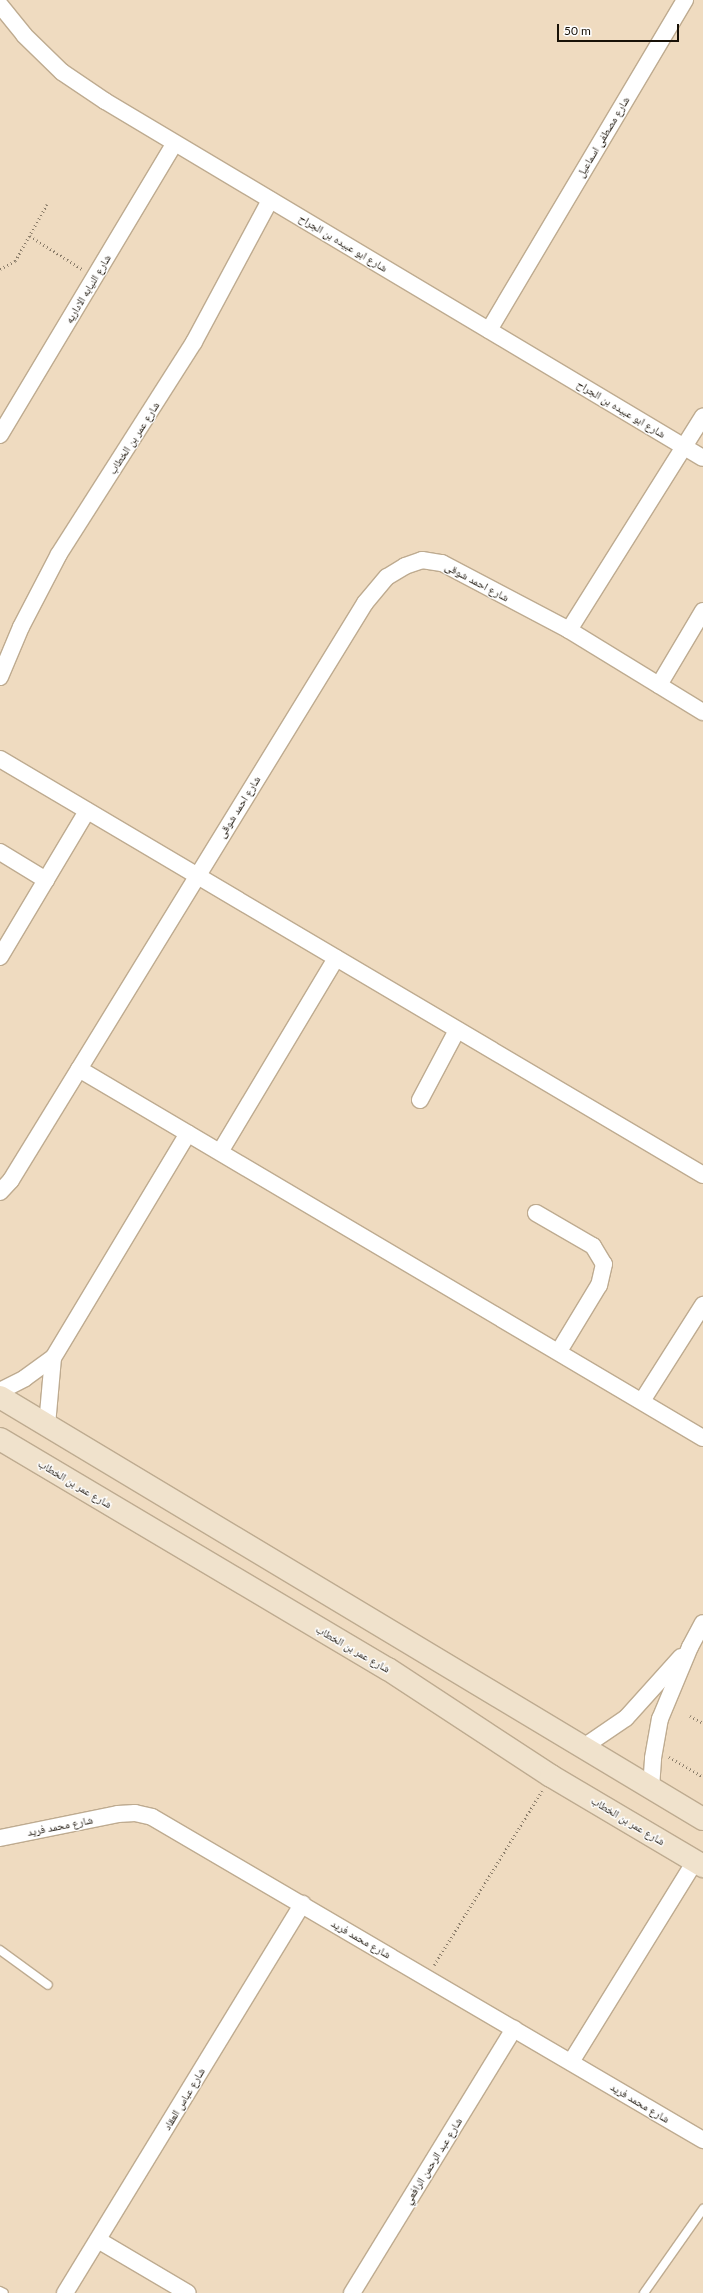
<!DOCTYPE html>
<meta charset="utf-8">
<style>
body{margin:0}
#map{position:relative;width:703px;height:2293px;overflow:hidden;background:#efdbc0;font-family:Lato,"Noto Naskh Arabic",sans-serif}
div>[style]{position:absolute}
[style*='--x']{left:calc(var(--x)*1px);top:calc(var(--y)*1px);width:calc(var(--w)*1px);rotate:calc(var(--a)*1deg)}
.path>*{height:2.5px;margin-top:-1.25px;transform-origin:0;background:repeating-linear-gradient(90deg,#8d7f6c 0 1px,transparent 0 4px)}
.roads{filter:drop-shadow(1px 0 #beab90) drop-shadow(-1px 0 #beab90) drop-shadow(0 1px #beab90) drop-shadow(0 -1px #beab90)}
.lane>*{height:8px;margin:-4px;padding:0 4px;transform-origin:4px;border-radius:4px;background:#fff}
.street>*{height:16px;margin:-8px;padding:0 8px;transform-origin:8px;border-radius:8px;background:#fff}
.secondary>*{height:22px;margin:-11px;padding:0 11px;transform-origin:11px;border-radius:11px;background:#f0e2cc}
span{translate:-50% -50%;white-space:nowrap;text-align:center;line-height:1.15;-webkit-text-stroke:3px #fff;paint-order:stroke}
.street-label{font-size:11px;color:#191208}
.scale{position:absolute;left:557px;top:24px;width:122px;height:18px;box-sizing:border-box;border:2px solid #191208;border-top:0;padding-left:5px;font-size:12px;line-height:14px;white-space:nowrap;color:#191208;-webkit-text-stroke:3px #fff;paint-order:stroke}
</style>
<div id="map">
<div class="path">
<i style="--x:30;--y:236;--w:62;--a:32.4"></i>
<i style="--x:0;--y:269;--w:17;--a:-28"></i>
<i style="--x:15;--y:261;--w:65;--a:-60.7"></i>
<i style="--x:690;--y:1716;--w:15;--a:28"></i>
<i style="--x:669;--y:1757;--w:39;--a:30"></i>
<i style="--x:434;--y:1965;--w:205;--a:-58.2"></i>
</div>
<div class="roads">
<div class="lane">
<i style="--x:0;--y:1950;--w:59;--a:36.1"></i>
<i style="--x:0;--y:2291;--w:4;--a:27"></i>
<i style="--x:644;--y:2293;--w:103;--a:-54.9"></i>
</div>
<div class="street">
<i style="--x:0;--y:5;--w:38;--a:51"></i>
<i style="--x:24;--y:35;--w:53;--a:44.2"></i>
<i style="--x:62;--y:72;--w:52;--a:34"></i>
<i style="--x:105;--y:101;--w:696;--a:30.84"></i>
<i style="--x:489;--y:330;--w:384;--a:-59.3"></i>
<i style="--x:0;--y:435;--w:340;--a:-59.1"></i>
<i style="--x:569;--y:630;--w:252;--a:-57.9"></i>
<i style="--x:0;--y:677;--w:54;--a:-67.2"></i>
<i style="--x:21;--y:627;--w:82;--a:-62.5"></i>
<i style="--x:59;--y:554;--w:251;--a:-57.5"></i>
<i style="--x:194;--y:342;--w:161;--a:-61.8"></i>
<i style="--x:659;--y:685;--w:86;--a:-59.3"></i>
<i style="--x:0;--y:759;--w:817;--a:30.61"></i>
<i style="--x:0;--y:852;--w:54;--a:31.3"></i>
<i style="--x:0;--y:957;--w:170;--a:-59.2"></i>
<i style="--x:79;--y:1069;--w:725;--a:30.6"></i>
<i style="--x:420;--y:1100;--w:79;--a:-62.1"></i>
<i style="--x:220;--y:1152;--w:226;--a:-59.1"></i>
<i style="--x:0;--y:1192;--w:16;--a:-47"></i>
<i style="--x:11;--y:1180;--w:677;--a:-58.47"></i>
<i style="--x:365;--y:603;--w:34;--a:-50"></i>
<i style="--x:387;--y:577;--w:21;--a:-31"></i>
<i style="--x:405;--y:566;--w:18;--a:-19"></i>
<i style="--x:422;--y:560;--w:20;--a:9"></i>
<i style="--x:442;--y:563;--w:144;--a:27.8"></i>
<i style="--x:569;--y:630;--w:157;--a:31.5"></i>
<i style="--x:536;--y:1213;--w:66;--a:30.1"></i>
<i style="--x:593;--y:1246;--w:21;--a:59"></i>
<i style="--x:604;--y:1264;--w:22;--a:103"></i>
<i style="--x:599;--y:1285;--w:77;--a:121.2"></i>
<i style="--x:0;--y:1391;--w:28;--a:-27"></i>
<i style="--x:25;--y:1378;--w:34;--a:-36"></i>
<i style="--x:53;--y:1358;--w:262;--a:-59"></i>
<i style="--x:642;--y:1401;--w:114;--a:-57.6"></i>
<i style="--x:47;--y:1425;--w:67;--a:-84.9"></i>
<i style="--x:582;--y:1748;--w:53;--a:-34.3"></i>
<i style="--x:626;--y:1718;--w:82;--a:-48"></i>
<i style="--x:651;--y:1788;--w:30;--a:-86"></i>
<i style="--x:653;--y:1758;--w:40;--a:-80"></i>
<i style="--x:660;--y:1719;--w:78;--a:-67.4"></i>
<i style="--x:690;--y:1647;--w:27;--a:-62"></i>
<i style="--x:0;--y:1838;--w:120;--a:-11.5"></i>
<i style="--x:118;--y:1814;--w:17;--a:-3"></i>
<i style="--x:135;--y:1813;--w:17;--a:13"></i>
<i style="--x:152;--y:1817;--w:639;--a:30.38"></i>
<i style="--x:571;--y:2062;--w:236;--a:-58.3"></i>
<i style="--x:98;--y:2240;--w:104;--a:30.5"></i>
<i style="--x:65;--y:2293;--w:456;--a:-58.6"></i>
<i style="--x:352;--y:2293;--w:310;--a:-58.5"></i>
</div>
<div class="secondary">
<i style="--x:0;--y:1397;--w:820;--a:30.98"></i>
<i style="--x:0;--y:1439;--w:451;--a:30.7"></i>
<i style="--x:388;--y:1669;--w:195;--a:33.3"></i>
<i style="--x:551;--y:1776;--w:177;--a:30.6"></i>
</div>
</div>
<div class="street-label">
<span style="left:603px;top:137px;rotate:-59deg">شارع مصطفى اسماعيل</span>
<span style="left:343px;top:243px;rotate:31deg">شارع ابو عبيده بن الجراح</span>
<span style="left:88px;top:289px;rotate:-59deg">شارع النيابه الاداريه</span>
<span style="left:621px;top:409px;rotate:31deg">شارع ابو عبيده بن الجراح</span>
<span style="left:134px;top:438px;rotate:-57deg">شارع عمر بن الخطاب</span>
<span style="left:477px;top:582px;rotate:28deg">شارع احمد شوقى</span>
<span style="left:239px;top:807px;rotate:-58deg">شارع احمد شوقى</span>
<span style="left:75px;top:1484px;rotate:31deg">شارع عمر بن الخطاب</span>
<span style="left:353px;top:1649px;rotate:30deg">شارع عمر بن الخطاب</span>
<span style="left:628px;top:1821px;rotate:31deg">شارع عمر بن الخطاب</span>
<span style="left:60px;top:1826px;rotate:-11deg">شارع محمد فريد</span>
<span style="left:361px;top:1939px;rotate:30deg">شارع محمد فريد</span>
<span style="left:184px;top:2099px;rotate:-59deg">شارع عباس العقاد</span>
<span style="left:640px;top:2103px;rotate:31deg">شارع محمد فريد</span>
<span style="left:433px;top:2161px;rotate:-58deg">شارع عبد الرحمن الرافعي</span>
</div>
<div class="scale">50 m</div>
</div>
